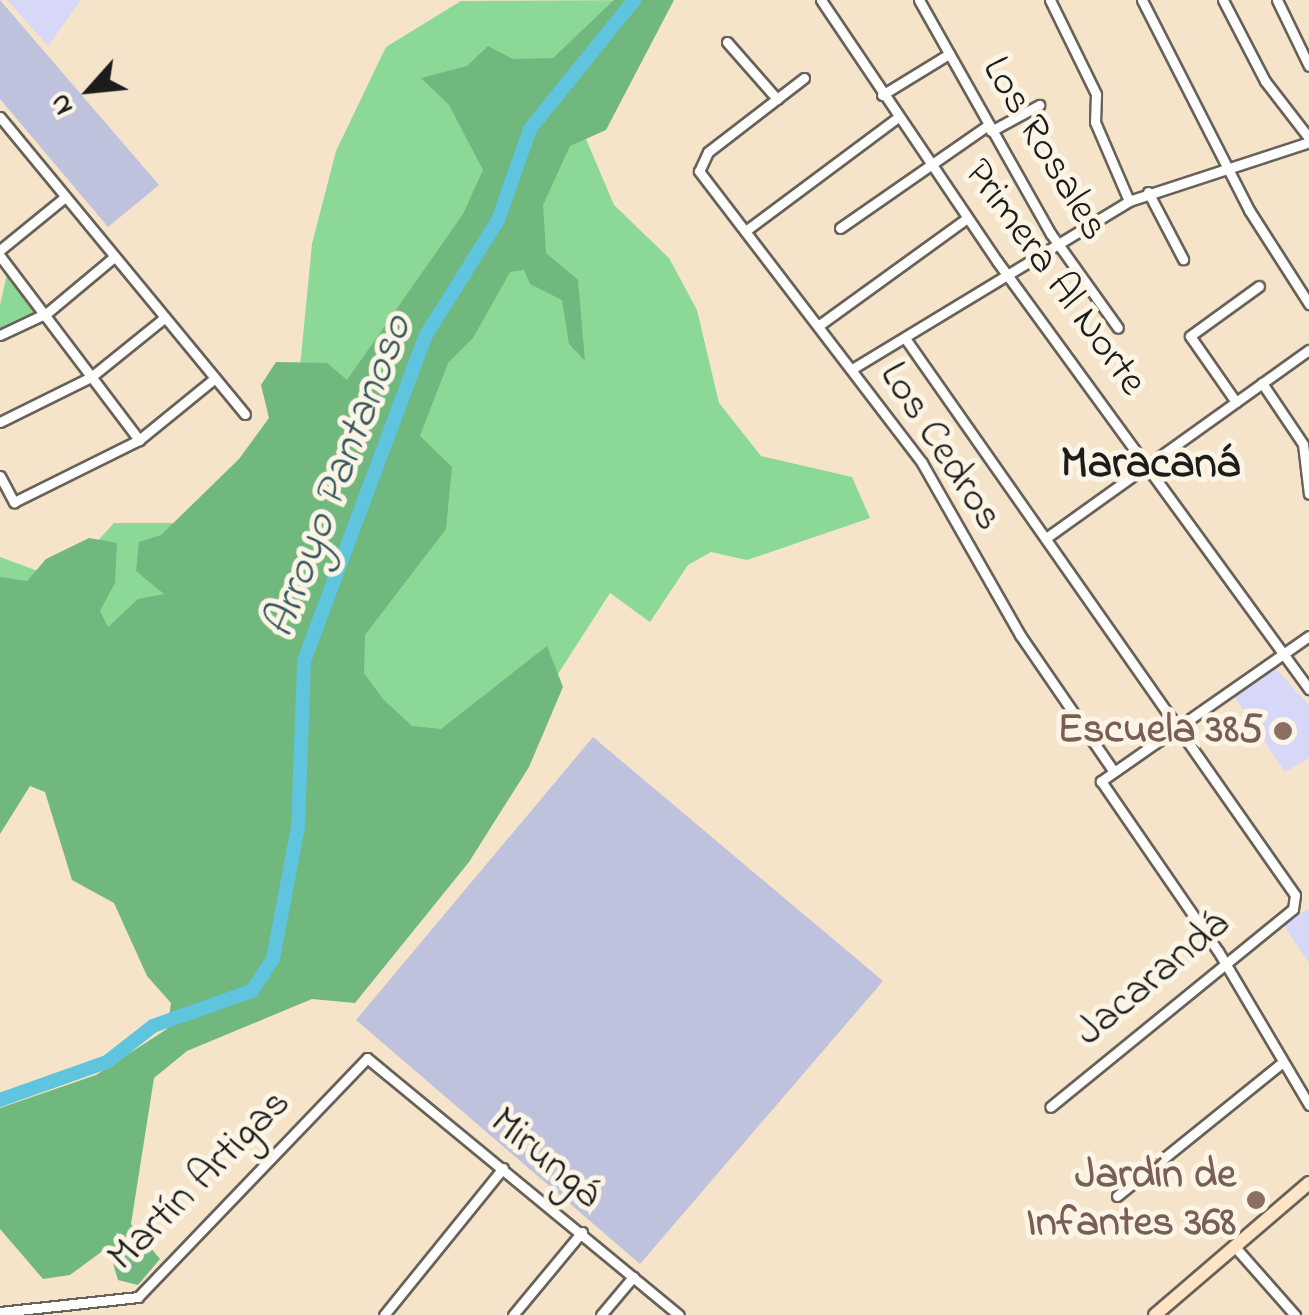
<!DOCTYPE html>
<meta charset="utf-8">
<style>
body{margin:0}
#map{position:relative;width:1309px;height:1315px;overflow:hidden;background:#f6e4ca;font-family:"Indie Flower",sans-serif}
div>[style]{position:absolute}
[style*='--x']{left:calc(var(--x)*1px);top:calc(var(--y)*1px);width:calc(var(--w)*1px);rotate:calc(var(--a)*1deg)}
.built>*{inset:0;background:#d7d7f8}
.industrial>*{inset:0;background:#bfc2dd}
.green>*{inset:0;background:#8cd896}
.forest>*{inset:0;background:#71b87f}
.river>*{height:14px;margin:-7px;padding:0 7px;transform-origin:7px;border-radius:7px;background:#5fc4dd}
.roads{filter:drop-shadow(2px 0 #686259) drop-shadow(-2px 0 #686259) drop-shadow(0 2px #686259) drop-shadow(0 -2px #686259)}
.street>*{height:9px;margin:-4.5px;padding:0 4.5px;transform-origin:4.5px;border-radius:4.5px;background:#fff}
.secondary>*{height:12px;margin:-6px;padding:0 6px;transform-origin:6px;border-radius:6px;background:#ffe4c6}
.dots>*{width:28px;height:28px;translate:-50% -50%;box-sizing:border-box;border:5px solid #fcf5e5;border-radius:50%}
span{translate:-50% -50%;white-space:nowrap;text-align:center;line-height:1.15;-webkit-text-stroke:10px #fcf5e5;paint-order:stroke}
.street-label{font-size:42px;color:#1c1c1c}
.education-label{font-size:42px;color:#785e54;font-weight:700}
.right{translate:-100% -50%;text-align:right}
.neighbourhood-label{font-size:45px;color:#1c1c1c;font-weight:700}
.water-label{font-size:45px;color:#335760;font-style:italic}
.north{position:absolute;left:40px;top:40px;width:100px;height:100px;-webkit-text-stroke:8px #fcf5e5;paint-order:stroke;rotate:243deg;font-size:28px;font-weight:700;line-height:40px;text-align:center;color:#1c1c1c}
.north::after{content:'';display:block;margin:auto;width:35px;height:45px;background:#1c1c1c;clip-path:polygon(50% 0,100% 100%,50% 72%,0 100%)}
</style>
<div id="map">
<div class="built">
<i style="clip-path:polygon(7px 0,81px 0,48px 46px)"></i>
<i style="clip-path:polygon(1274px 667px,1309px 705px,1309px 758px,1285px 772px,1233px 695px)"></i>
<i style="clip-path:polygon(1309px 909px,1309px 963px,1282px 923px)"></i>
</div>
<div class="industrial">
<i style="clip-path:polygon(0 0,159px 185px,108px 227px,0 99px)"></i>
<i style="clip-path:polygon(593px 737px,883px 981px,640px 1264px,356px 1020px)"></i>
</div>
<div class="green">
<i style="clip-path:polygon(659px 0,586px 139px,614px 205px,669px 258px,697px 310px,719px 403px,761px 456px,852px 477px,870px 518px,747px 560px,711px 552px,688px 565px,650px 622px,610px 593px,454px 836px,0 654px,0 557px,62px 580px,114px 523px,186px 523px,297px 398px,312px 244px,336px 151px,386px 47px,461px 1px)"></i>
<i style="clip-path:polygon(7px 274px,39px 311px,0 331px,0 305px)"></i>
</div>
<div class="forest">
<i style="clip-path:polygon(614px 0,674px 0,606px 130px,570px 146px,543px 205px,546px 253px,578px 280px,585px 361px,569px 344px,562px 300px,530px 284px,524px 270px,510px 272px,473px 338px,448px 363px,420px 436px,452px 467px,446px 529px,365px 635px,364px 673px,383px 699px,412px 726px,441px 729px,547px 646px,563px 687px,529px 767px,469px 862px,355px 1003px,312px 999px,187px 1051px,154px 1078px,131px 1224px,160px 1259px,138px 1285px,118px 1280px,108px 1247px,70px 1275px,43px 1279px,0 1229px,0 1108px,96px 1075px,167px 1029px,171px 1003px,147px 976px,114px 903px,72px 880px,45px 792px,30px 786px,0 834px,0 577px,27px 581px,46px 559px,89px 538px,117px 543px,115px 583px,100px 611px,108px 627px,138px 599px,164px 594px,136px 571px,139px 542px,161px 535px,239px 459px,269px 418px,261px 385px,276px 362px,327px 363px,347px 380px,463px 214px,483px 170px,449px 105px,421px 78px,467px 66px,488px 46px,513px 59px,553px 58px)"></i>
</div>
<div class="river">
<i style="--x:0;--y:1100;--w:114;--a:-19.6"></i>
<i style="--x:107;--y:1062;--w:58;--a:-38"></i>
<i style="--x:153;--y:1026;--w:105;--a:-19.5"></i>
<i style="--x:252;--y:991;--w:38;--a:-57"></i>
<i style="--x:273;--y:959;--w:134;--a:-79.3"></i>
<i style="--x:298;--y:827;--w:166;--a:-87.9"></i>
<i style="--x:304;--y:661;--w:348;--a:-69.5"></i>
<i style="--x:426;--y:335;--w:136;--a:-57.9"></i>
<i style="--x:498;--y:220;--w:96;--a:-70.6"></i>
<i style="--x:530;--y:129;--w:166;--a:-51.1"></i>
</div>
<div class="roads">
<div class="street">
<i style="--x:821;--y:0;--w:315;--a:56"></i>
<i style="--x:997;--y:261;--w:530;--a:53.91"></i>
<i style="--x:919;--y:0;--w:269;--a:60.6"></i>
<i style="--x:1051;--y:234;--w:115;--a:54.5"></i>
<i style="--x:1050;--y:0;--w:105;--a:63.9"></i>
<i style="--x:1096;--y:94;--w:28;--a:92"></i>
<i style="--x:1095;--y:122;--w:86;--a:66.7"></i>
<i style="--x:1142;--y:0;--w:236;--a:63"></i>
<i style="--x:1249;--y:210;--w:112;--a:57.4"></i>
<i style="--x:1223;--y:0;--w:91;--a:62.6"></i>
<i style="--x:1265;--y:81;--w:72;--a:52.3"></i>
<i style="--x:1277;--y:0;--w:73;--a:64.1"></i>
<i style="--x:727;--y:42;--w:76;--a:48.7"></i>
<i style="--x:804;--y:78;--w:121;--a:142.4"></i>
<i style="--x:708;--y:152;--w:21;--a:115"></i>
<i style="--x:699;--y:171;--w:367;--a:52.6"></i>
<i style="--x:922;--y:463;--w:198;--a:60.3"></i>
<i style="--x:1020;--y:635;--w:163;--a:55.5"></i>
<i style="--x:882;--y:95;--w:79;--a:-31.5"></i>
<i style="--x:0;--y:117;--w:385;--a:50.5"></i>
<i style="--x:991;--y:131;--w:55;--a:-28.4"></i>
<i style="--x:1148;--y:192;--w:76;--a:62.4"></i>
<i style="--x:840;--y:228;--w:179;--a:-34.8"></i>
<i style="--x:748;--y:229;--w:187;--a:-36.7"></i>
<i style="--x:0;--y:250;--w:84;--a:-39.2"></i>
<i style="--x:0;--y:256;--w:231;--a:52.9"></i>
<i style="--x:818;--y:326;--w:184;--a:-35.9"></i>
<i style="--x:0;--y:335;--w:52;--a:-25.1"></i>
<i style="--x:47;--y:313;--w:87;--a:-39.9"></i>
<i style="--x:907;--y:341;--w:676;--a:54.99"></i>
<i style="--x:1295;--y:895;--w:14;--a:98"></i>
<i style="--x:1293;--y:909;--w:313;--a:140.8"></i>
<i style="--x:852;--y:369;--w:324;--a:-31.2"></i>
<i style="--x:1129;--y:201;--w:189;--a:-18.1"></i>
<i style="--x:1262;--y:383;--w:73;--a:56.1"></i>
<i style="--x:1303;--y:444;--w:50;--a:83.2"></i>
<i style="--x:1236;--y:402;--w:80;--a:-124.9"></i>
<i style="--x:1190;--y:336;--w:85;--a:-35.9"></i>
<i style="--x:0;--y:422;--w:102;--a:-26.3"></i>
<i style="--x:91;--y:377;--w:94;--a:-38.9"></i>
<i style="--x:0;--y:476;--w:30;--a:62"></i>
<i style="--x:14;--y:502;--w:140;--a:-26.4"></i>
<i style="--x:139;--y:440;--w:98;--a:-39.2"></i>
<i style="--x:1046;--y:538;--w:323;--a:-35.6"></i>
<i style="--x:1309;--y:636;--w:254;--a:145.1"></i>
<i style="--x:1101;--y:781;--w:206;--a:55.5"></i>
<i style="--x:1218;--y:951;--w:179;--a:59.4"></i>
<i style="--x:1117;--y:1196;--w:212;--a:-38.9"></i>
<i style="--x:1235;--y:1247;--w:91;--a:48.6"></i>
<i style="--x:0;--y:1312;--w:139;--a:-6.2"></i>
<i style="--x:138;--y:1297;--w:331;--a:-46.2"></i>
<i style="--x:367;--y:1058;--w:404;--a:39.5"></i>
<i style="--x:384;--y:1315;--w:189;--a:-51"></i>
<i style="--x:513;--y:1315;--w:108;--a:-50.3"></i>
<i style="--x:601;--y:1315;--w:50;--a:-49.9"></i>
</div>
<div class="secondary">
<i style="--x:1155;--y:1315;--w:203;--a:-40.6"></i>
</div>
</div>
<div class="dots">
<i style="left:1283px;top:731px;background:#8d6e63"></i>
<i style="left:1256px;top:1200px;background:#8d6e63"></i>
</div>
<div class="street-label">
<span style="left:1044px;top:149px;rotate:59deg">Los Rosales</span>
<span style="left:1054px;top:278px;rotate:54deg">Primera Al Norte</span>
<span style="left:940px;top:447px;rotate:57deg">Los Cedros</span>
<span style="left:1153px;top:979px;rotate:-40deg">Jacarandá</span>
<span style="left:545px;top:1159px;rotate:40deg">Mirungá</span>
<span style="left:200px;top:1181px;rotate:-45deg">Martín Artigas</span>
</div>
<div class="education-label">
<span class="right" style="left:1263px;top:731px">Escuela 385</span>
<span class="right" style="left:1236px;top:1200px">Jardín de<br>Infantes 368</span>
</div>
<div class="neighbourhood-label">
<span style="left:1150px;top:466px">Maracaná</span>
</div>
<div class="water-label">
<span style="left:340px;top:477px;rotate:-69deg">Arroyo Pantanoso</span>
</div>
<div class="north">N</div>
</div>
